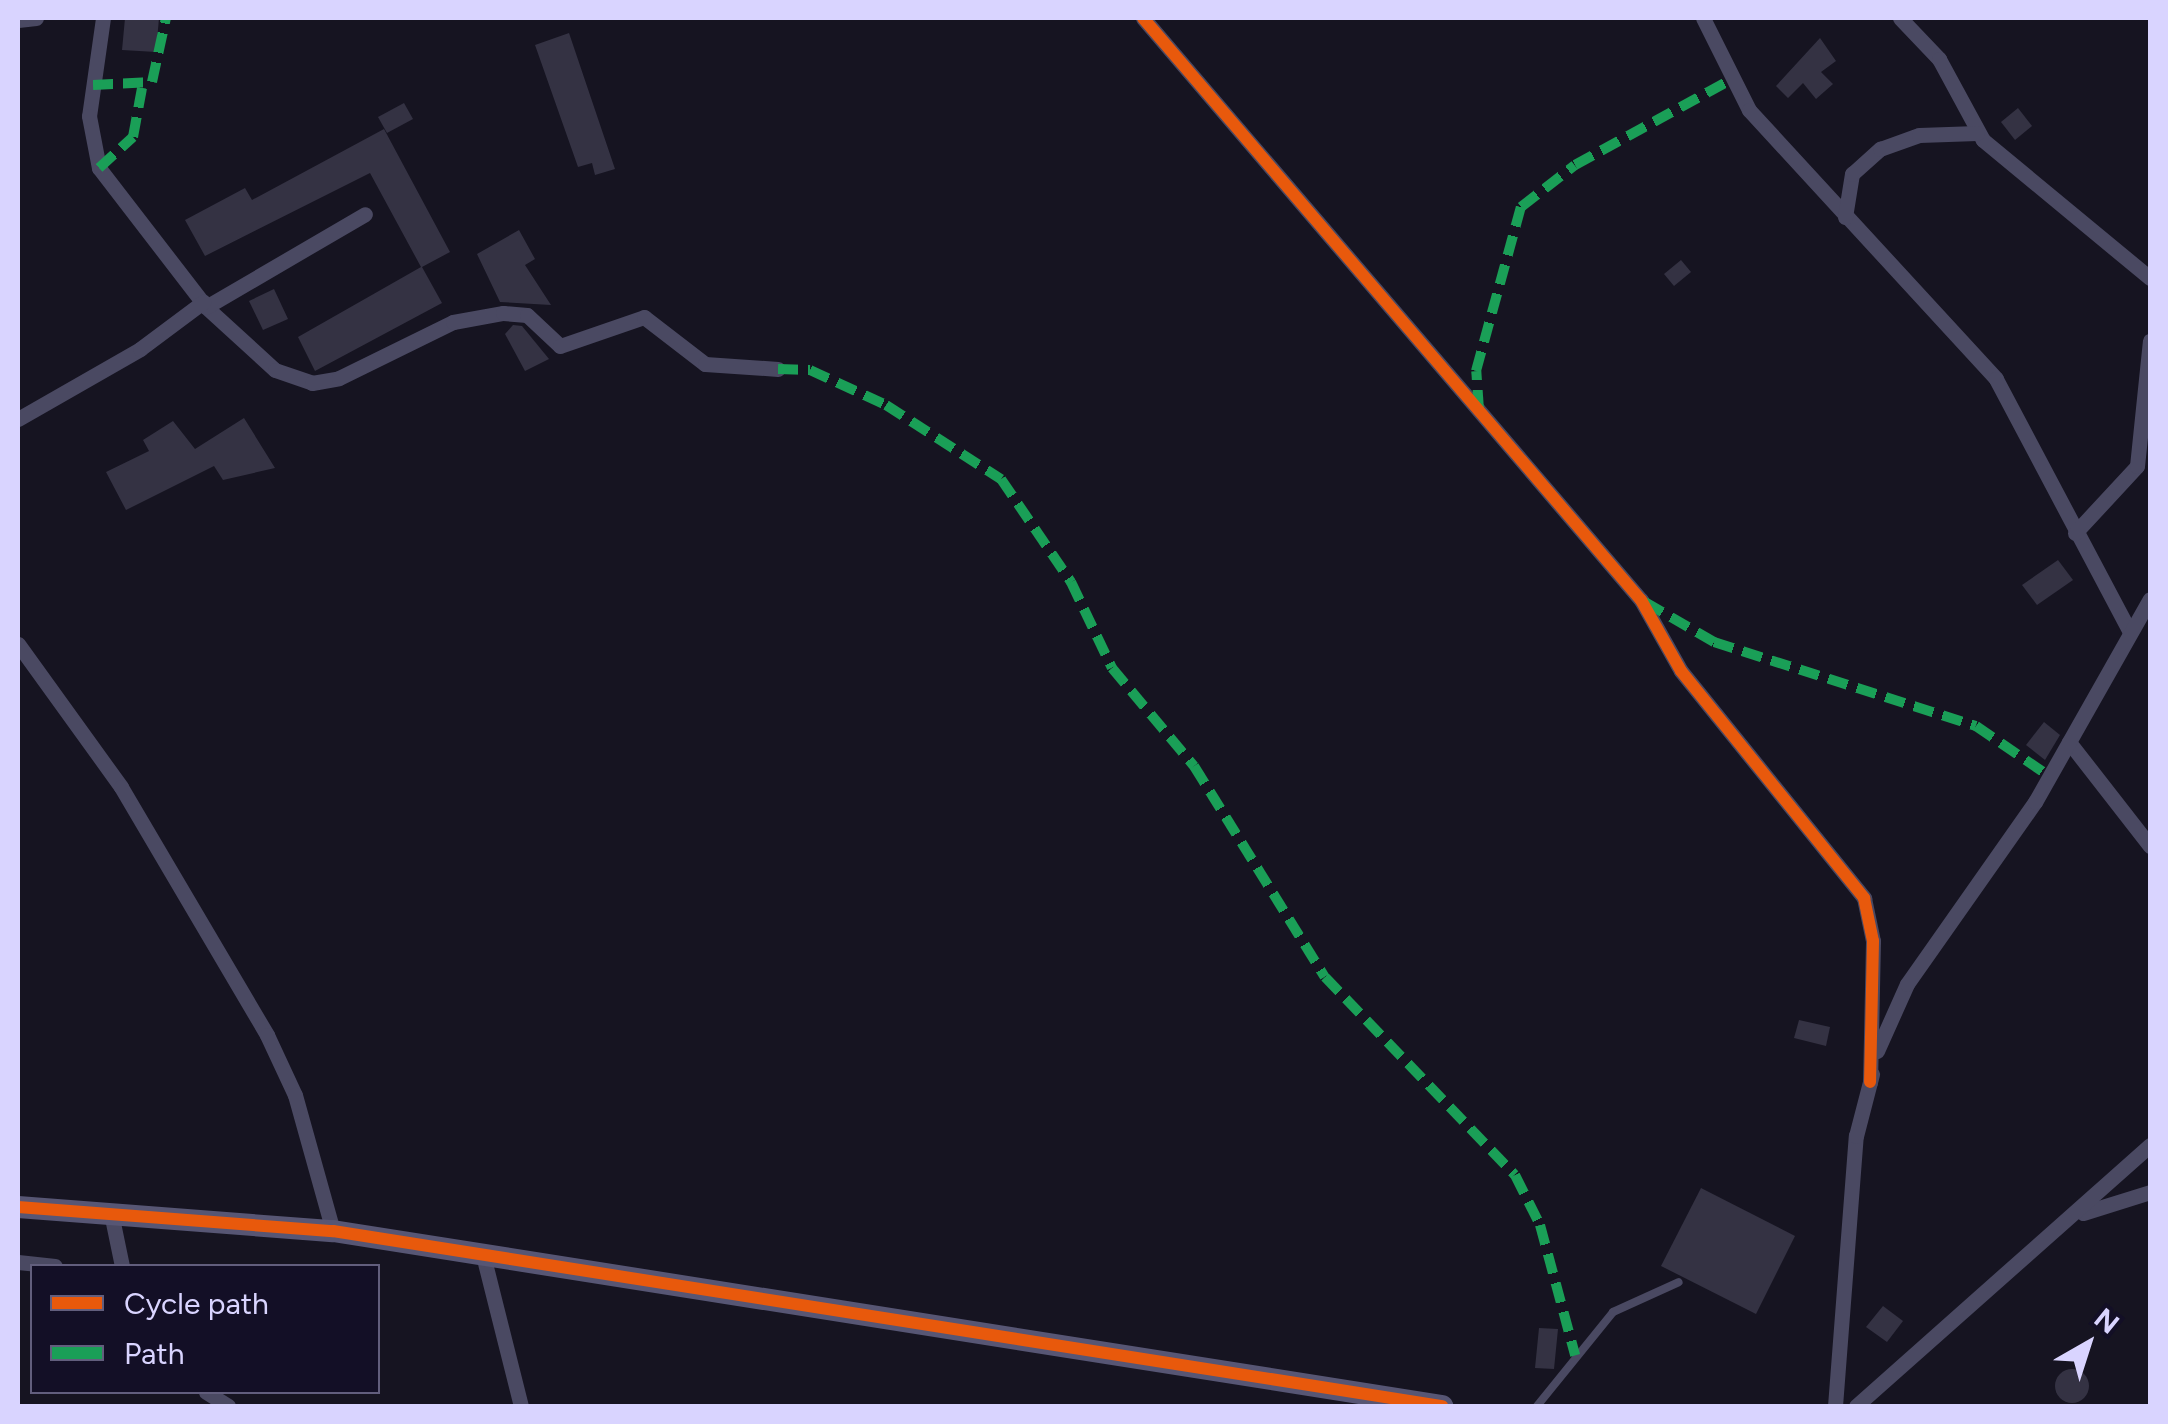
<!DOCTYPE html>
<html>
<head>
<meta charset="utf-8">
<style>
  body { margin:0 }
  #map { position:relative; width:2168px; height:1424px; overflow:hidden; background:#161421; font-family:Figtree,sans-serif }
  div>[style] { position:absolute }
  .building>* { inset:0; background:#343243 }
  .round { border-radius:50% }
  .lane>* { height:8px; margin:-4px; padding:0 4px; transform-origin:4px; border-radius:4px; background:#4a4962 }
  .street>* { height:15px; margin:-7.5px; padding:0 7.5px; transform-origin:7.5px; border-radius:7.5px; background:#4a4962 }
  .secondary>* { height:22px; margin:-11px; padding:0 11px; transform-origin:11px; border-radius:11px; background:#575674 }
  .quiet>* { height:10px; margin-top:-5px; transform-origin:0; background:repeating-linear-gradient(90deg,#1a9f57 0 20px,transparent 0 30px) }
  .cycleway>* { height:12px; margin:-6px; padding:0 6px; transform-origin:6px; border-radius:6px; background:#e8590c }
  span { translate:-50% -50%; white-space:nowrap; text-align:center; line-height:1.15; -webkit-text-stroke:10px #130f26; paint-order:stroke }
  .frame { position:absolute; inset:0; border:20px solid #d9d4ff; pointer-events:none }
  .legend { position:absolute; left:30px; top:1264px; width:350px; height:130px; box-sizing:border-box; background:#130f26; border:2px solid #625e7d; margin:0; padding:12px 18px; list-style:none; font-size:30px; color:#d9d4ff }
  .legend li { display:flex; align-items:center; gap:20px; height:50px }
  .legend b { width:50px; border:2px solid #625e7d }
  .north { position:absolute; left:2038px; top:1294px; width:100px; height:100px; -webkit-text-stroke:8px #130f26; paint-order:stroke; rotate:39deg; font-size:28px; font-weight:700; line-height:40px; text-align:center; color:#d9d4ff }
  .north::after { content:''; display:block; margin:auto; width:35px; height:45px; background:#d9d4ff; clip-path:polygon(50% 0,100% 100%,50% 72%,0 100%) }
</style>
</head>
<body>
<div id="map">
  <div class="building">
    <div style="clip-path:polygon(125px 18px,159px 18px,156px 52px,122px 50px)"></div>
    <div style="clip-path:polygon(569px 33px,615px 169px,595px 175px,592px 163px,578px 167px,535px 45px)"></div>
    <div style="clip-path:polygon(1820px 38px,1836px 61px,1821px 72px,1833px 84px,1816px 99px,1803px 83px,1788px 98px,1776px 86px)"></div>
    <div style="clip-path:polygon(404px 103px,413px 119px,387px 133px,378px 117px)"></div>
    <div style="clip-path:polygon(2018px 108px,2032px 126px,2015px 140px,2001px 122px)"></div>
    <div style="clip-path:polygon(384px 129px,450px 252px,422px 267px,442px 303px,315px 371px,298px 337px,421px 267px,370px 173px,205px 256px,185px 220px,245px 188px,252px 200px)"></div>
    <div style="clip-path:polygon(519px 230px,535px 259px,525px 265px,551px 305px,500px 302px,477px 254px)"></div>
    <div style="clip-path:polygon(1681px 260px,1691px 272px,1674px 286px,1664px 274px)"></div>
    <div style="clip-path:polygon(274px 289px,288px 319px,263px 330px,249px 301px)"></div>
    <div style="clip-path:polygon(513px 325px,522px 326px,549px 359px,525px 371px,505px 334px)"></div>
    <div style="clip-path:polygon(244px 418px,275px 468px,223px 480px,214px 466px,126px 510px,106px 472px,149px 451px,143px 440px,173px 421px,195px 449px)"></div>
    <div style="clip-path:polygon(2058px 560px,2073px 580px,2037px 605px,2022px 585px)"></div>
    <div style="clip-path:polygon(2044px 722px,2060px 735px,2045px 760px,2026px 745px)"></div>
    <div style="clip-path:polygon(1799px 1020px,1830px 1027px,1826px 1046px,1794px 1038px)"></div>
    <div style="clip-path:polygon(1701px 1188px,1795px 1236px,1756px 1314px,1661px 1266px)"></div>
    <div style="clip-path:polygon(1883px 1306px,1903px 1321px,1887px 1342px,1866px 1327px)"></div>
    <div style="clip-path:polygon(1539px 1328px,1558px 1329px,1554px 1369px,1535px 1368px)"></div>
    <div class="round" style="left:2055px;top:1369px;width:34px;height:34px"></div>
  </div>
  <div class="lane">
    <div style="left:1537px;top:1406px;width:121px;rotate:-51deg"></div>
    <div style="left:1613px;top:1312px;width:72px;rotate:-24.4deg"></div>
  </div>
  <div class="street">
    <div style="left:103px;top:18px;width:99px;rotate:98.1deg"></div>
    <div style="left:89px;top:116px;width:53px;rotate:79.1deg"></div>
    <div style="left:99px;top:168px;width:175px;rotate:52.4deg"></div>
    <div style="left:206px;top:307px;width:93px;rotate:42.4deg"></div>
    <div style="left:275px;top:370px;width:39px;rotate:19deg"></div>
    <div style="left:312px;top:383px;width:27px;rotate:-10deg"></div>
    <div style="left:339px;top:378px;width:127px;rotate:-26.2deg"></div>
    <div style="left:453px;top:322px;width:51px;rotate:-10.2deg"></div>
    <div style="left:503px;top:313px;width:24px;rotate:5deg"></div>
    <div style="left:527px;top:315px;width:45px;rotate:43.2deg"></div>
    <div style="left:560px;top:346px;width:89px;rotate:-19deg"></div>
    <div style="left:644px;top:317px;width:77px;rotate:37.6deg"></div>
    <div style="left:705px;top:364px;width:73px;rotate:3.9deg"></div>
    <div style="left:1143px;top:18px;width:766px;rotate:49.45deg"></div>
    <div style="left:1641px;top:600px;width:81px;rotate:60.6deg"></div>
    <div style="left:1681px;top:671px;width:292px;rotate:51.1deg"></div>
    <div style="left:1864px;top:898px;width:44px;rotate:78.2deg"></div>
    <div style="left:1873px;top:941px;width:141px;rotate:91.2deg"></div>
    <div style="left:1703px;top:18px;width:103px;rotate:63.4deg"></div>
    <div style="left:1749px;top:110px;width:365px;rotate:47.4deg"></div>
    <div style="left:1996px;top:379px;width:286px;rotate:62.1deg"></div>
    <div style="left:1900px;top:18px;width:57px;rotate:46.4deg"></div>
    <div style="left:1939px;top:59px;width:92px;rotate:61.5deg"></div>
    <div style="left:1983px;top:140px;width:217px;rotate:39.6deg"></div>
    <div style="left:18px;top:20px;width:18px;rotate:-6deg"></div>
    <div style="left:1845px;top:217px;width:44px;rotate:-80.8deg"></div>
    <div style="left:1852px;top:174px;width:38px;rotate:-42deg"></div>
    <div style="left:1880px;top:149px;width:41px;rotate:-19.7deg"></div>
    <div style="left:1919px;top:135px;width:58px;rotate:-2deg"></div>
    <div style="left:206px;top:307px;width:184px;rotate:-30.3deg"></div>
    <div style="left:18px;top:419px;width:141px;rotate:-29.8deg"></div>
    <div style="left:140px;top:349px;width:79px;rotate:-36.7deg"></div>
    <div style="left:2075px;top:533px;width:91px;rotate:-47.2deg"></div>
    <div style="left:2137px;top:466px;width:126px;rotate:-84.1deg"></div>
    <div style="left:18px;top:644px;width:176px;rotate:54.2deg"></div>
    <div style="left:121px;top:787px;width:288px;rotate:59.5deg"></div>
    <div style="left:267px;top:1035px;width:66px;rotate:65deg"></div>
    <div style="left:295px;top:1095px;width:141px;rotate:74.4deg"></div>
    <div style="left:2069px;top:742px;width:132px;rotate:52.1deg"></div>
    <div style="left:1877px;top:1051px;width:73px;rotate:-65.9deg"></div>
    <div style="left:1907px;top:984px;width:223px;rotate:-54.9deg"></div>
    <div style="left:2035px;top:802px;width:233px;rotate:-60.5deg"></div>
    <div style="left:111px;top:1213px;width:54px;rotate:78.3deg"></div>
    <div style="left:2083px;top:1213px;width:70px;rotate:-17.4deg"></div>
    <div style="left:484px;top:1259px;width:152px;rotate:75.9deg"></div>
    <div style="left:18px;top:1262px;width:37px;rotate:6deg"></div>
    <div style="left:206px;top:1392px;width:26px;rotate:32deg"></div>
    <div style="left:1835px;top:1406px;width:271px;rotate:-85.6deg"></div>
    <div style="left:1856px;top:1136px;width:64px;rotate:-75.5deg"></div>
    <div style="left:1856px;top:1406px;width:393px;rotate:-41.6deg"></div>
  </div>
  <div class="secondary">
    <div style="left:18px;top:1207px;width:316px;rotate:4.4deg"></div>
    <div style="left:333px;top:1231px;width:1123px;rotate:8.97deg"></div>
  </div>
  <div class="quiet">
    <div style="left:93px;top:85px;width:59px;rotate:-2.9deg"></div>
    <div style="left:152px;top:82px;width:66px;rotate:-77.7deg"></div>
    <div style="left:99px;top:168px;width:46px;rotate:-42.4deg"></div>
    <div style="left:133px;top:137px;width:50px;rotate:-79.6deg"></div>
    <div style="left:778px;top:369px;width:32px;rotate:2deg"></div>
    <div style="left:810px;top:370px;width:84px;rotate:24.7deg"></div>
    <div style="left:886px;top:405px;width:137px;rotate:32.8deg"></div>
    <div style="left:1001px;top:479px;width:125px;rotate:55.8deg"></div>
    <div style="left:1071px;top:582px;width:95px;rotate:64.5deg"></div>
    <div style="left:1112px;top:668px;width:128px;rotate:50.1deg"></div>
    <div style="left:1194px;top:766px;width:248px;rotate:58.2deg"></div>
    <div style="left:1325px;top:977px;width:274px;rotate:46.2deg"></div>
    <div style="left:1515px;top:1175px;width:56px;rotate:63.4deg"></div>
    <div style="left:1540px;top:1225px;width:135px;rotate:74.9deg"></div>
    <div style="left:1479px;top:410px;width:39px;rotate:-94deg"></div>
    <div style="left:1476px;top:371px;width:170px;rotate:-74.7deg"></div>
    <div style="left:1521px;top:207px;width:68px;rotate:-37.9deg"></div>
    <div style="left:1575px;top:165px;width:177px;rotate:-28.7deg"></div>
    <div style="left:1645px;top:602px;width:80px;rotate:30.1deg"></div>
    <div style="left:1714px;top:642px;width:275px;rotate:17.8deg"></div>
    <div style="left:1976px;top:726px;width:88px;rotate:34.4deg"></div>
  </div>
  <div class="cycleway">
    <div style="left:1143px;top:18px;width:766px;rotate:49.45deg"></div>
    <div style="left:1641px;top:600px;width:81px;rotate:60.6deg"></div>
    <div style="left:1681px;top:671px;width:292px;rotate:51.1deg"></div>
    <div style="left:1864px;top:898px;width:44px;rotate:78.2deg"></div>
    <div style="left:1873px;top:941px;width:141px;rotate:91.2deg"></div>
    <div style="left:18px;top:1207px;width:316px;rotate:4.4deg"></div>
    <div style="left:333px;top:1231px;width:1123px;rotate:8.97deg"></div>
  </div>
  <div class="frame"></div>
  <ul class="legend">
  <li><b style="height:12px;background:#e8590c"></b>Cycle path</li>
  <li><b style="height:12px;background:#1a9f57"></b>Path</li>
  </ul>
  <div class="north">N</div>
</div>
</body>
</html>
